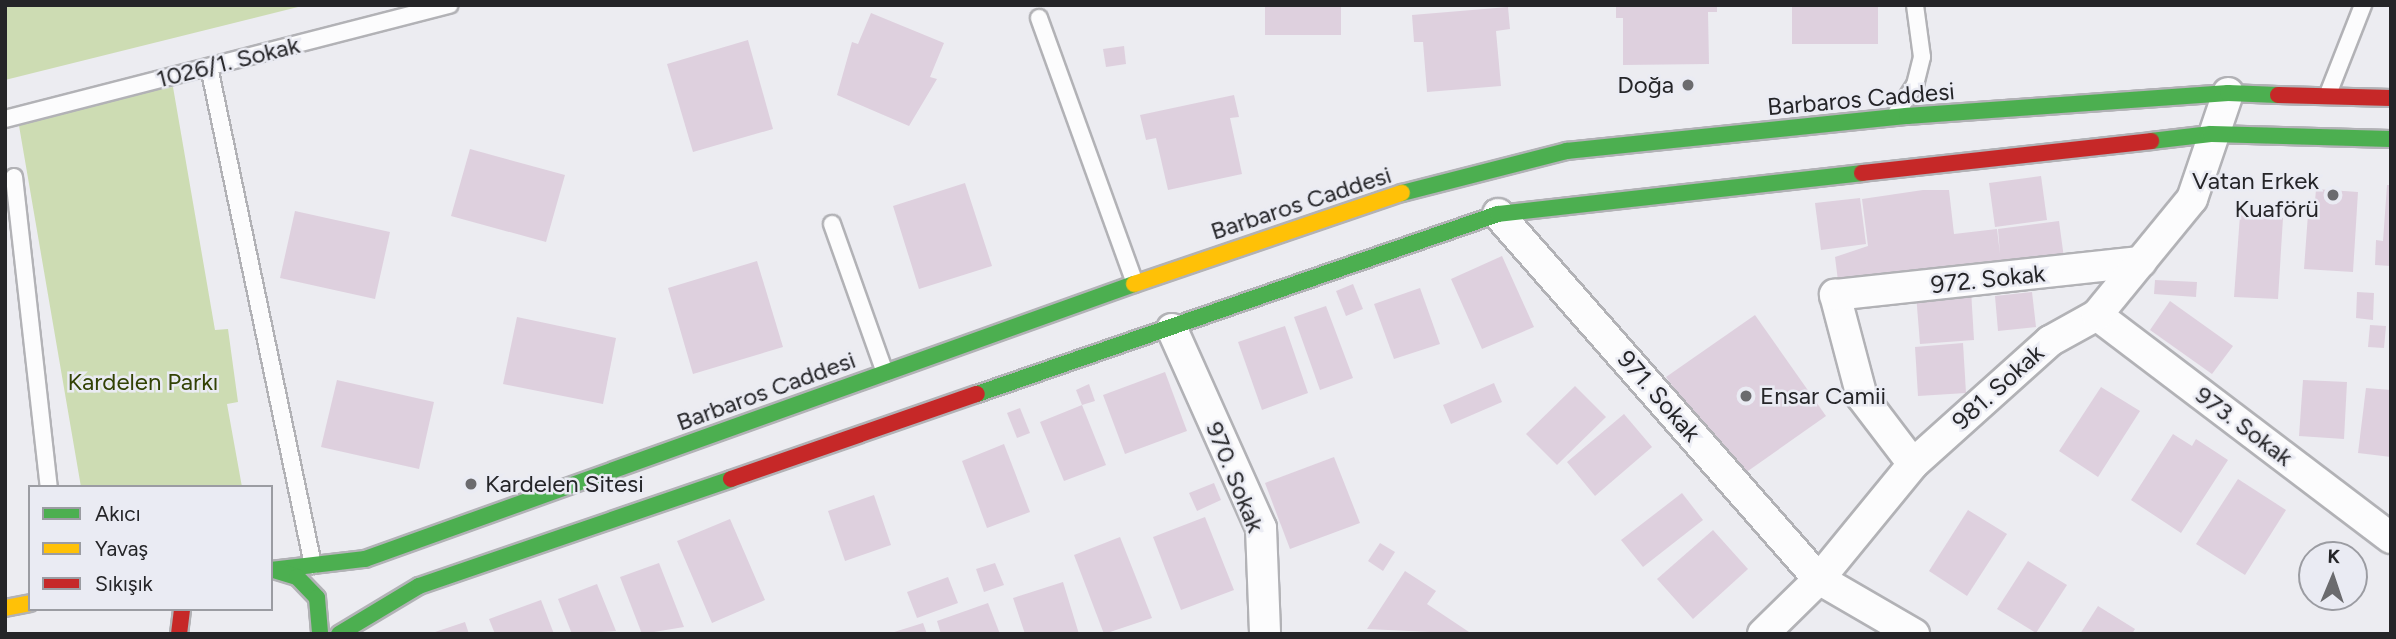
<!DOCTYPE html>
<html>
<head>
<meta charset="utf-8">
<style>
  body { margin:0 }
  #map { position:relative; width:2396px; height:639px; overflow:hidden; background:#ececf1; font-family:Figtree,sans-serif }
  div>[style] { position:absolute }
  .green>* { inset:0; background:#cddcb3 }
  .building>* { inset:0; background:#ded0de }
  .roads { filter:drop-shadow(2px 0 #b2b2b6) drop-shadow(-2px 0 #b2b2b6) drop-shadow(0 2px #b2b2b6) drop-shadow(0 -2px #b2b2b6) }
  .lane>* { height:16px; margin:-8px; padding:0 8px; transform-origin:8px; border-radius:8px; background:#fcfcfd }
  .street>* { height:30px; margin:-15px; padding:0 15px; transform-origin:15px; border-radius:15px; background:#fcfcfd }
  .fast>* { height:16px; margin:-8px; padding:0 8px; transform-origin:8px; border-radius:8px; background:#4caf50 }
  .slow>* { height:16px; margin:-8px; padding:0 8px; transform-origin:8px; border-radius:8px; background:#ffc107 }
  .jam>* { height:16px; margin:-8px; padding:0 8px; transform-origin:8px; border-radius:8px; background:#c62828 }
  .dots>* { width:19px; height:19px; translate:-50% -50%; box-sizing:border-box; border:4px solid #eaebf3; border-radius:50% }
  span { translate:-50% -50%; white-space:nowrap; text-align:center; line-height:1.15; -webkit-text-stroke:5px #eaebf3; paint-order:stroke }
  .street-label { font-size:24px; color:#252528 }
  .poi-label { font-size:24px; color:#252528 }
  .right { translate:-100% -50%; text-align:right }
  .left { translate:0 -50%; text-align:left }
  .park-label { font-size:24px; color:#324204 }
  .frame { position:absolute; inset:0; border:7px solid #252528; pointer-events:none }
  .legend { position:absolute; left:28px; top:485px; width:245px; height:126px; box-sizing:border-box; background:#eaebf3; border:2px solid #9b9ca2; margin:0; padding:9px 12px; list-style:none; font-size:21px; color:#252528 }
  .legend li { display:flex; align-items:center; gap:14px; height:35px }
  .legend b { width:35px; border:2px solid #9b9ca2 }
  .north { position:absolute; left:2298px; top:541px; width:70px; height:70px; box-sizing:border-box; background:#eaebf3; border:2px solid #9b9ca2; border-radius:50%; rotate:2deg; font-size:19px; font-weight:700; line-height:28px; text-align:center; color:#252528 }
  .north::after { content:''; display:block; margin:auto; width:24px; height:32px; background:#6b6b6e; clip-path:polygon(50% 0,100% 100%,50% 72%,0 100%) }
</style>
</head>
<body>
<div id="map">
  <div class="green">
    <div style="clip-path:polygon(5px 5px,306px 5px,5px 80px)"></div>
    <div style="clip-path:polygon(173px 87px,215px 330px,228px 329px,238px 402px,227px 404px,242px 487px,81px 487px,17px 114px)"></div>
  </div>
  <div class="building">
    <div style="clip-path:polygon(1265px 5px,1341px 5px,1341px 35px,1265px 35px)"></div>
    <div style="clip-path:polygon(1616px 5px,1717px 5px,1717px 12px,1708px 12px,1709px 64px,1623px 65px,1623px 18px,1616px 18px)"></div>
    <div style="clip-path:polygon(1792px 5px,1878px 5px,1878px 44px,1792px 44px)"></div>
    <div style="clip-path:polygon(1508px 7px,1510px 29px,1496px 31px,1501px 86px,1427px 92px,1423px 42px,1414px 42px,1412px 15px)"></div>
    <div style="clip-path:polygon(871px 13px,944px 43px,930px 77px,937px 79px,909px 126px,837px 95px,852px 42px,858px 44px)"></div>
    <div style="clip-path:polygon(748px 40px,773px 129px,693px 152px,667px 64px)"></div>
    <div style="clip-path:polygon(1124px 46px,1126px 64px,1106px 67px,1103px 49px)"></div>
    <div style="clip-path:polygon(1234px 95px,1239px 117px,1230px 118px,1242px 174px,1168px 190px,1156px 138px,1146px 140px,1140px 115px)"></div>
    <div style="clip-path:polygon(470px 149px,565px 175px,546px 242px,451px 216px)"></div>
    <div style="clip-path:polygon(2041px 176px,2047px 220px,1995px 227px,1989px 183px)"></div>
    <div style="clip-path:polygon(965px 183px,992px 266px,919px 289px,893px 206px)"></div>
    <div style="clip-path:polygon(2387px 185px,2391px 185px,2391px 266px,2375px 265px,2376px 240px,2383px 241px)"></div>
    <div style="clip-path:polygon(2316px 189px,2358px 192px,2353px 272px,2304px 269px,2308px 214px,2314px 214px)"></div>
    <div style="clip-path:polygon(1923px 190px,1949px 190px,1954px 234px,1997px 229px,2000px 254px,1998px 229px,2059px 221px,2064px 258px,1838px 281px,1835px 257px,1868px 246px,1862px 199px)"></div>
    <div style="clip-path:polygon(1860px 198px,1866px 244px,1821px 250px,1815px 203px)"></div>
    <div style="clip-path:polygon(295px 211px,390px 232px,375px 299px,280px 278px)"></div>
    <div style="clip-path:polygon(2240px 215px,2283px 218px,2278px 299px,2234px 297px)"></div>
    <div style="clip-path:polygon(1502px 256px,1534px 327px,1482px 349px,1451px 279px)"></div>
    <div style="clip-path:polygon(757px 261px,783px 347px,693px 374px,668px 288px)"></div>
    <div style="clip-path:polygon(2155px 280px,2197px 282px,2196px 297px,2154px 294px)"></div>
    <div style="clip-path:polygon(1353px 284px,1363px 309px,1346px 316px,1336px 291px)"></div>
    <div style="clip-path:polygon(1420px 288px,1440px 344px,1394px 359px,1374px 304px)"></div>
    <div style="clip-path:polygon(1971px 290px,1974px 340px,1920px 344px,1916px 294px)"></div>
    <div style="clip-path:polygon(2032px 292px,2036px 327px,1998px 331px,1995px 296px)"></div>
    <div style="clip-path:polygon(2357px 292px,2374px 293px,2373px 320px,2356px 318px)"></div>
    <div style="clip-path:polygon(2170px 301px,2233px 346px,2212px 374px,2150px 330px)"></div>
    <div style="clip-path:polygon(1326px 306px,1353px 378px,1320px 390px,1294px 317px)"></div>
    <div style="clip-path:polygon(1755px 315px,1826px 416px,1738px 478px,1666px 377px)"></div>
    <div style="clip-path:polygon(517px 317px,616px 338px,603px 404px,503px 384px)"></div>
    <div style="clip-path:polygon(2370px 325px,2386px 326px,2384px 348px,2368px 347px)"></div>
    <div style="clip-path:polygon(1285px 326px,1308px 393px,1262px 410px,1238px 342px)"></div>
    <div style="clip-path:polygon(1963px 343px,1966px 393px,1918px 396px,1915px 347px)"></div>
    <div style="clip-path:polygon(1165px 372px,1187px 431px,1125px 454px,1103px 395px)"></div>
    <div style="clip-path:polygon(337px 380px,434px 402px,419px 469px,321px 447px)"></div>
    <div style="clip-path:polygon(2303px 380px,2347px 382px,2344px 439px,2299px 436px)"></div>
    <div style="clip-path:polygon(1494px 383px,1502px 402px,1451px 424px,1443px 405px)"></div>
    <div style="clip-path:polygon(1089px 384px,1095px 401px,1082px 405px,1076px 390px)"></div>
    <div style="clip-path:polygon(1575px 386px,1606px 417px,1557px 465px,1526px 434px)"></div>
    <div style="clip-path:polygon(2101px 387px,2140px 411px,2098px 477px,2059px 451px)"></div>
    <div style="clip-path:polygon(2366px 388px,2391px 390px,2391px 457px,2358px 453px)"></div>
    <div style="clip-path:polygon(1082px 405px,1106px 465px,1064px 481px,1040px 422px)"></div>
    <div style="clip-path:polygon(1020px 408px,1030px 433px,1017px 438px,1007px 413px)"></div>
    <div style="clip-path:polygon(1624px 414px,1652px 447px,1595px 496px,1567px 462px)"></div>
    <div style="clip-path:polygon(2173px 434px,2192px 446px,2196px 439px,2228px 460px,2181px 533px,2131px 500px)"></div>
    <div style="clip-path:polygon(1004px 444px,1030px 512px,987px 528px,962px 461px)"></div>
    <div style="clip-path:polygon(1334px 457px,1360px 523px,1290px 549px,1265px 483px)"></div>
    <div style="clip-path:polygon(2238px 479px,2286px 510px,2245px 575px,2196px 544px)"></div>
    <div style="clip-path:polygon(1214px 483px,1221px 500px,1197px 511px,1189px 493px)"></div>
    <div style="clip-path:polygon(1682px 493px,1703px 520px,1643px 567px,1621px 540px)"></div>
    <div style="clip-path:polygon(874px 495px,891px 545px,845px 561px,828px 511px)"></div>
    <div style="clip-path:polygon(1968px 510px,2007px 534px,1967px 596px,1929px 571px)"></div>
    <div style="clip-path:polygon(1205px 517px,1234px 590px,1181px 610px,1153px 537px)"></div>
    <div style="clip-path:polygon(730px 519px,765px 600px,712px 623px,677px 541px)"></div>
    <div style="clip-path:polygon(1713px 530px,1748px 569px,1693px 619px,1657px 579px)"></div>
    <div style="clip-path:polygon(1120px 537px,1152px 618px,1104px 634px,1074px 555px)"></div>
    <div style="clip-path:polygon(1380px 543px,1395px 552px,1383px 571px,1368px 561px)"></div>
    <div style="clip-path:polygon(2028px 561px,2067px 585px,2036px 633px,1997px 609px)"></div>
    <div style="clip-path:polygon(659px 563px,684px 627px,642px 634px,620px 577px)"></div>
    <div style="clip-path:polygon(995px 563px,1004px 585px,984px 592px,976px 569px)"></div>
    <div style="clip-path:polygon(1405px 571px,1436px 591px,1427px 604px,1472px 634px,1367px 629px)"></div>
    <div style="clip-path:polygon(948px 577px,958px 603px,917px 618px,907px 592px)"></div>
    <div style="clip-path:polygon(1063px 582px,1079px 634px,1025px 634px,1013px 598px)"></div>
    <div style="clip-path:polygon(597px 584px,616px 631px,572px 634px,558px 599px)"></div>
    <div style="clip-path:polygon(541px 600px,554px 634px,495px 634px,489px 619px)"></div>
    <div style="clip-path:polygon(988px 603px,1000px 634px,941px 634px,937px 621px)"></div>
    <div style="clip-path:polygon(2098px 606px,2135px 629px,2132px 634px,2080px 634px)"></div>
    <div style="clip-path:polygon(465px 622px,469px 634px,432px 634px,432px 633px)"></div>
    <div style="clip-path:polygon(923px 623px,927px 634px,891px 634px,891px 633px)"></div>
  </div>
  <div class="roads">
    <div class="lane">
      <div style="left:1039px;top:18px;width:282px;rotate:70.1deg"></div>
      <div style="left:209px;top:67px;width:509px;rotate:78.2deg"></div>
      <div style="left:2328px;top:94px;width:96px;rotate:-68.5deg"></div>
      <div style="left:1896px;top:114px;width:35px;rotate:-57deg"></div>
      <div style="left:1915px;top:85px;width:29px;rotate:-76deg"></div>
      <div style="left:1922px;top:57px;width:52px;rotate:-97.7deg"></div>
      <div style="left:5px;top:119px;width:459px;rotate:-14.4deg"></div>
      <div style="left:14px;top:177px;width:312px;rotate:83.6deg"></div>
      <div style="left:832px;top:224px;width:158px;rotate:70.4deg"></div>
    </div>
    <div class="street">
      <div style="left:1498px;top:214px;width:486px;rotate:48.7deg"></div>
      <div style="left:1819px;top:579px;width:110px;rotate:30.1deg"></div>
      <div style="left:2097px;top:315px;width:369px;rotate:37.2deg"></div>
      <div style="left:1172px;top:329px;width:218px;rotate:65.9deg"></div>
      <div style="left:1261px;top:528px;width:106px;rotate:87.8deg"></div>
      <div style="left:1913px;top:464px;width:84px;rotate:-127.3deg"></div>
      <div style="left:1862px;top:397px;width:106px;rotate:-104.8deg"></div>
      <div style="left:1835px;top:295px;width:308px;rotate:-6.2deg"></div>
      <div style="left:1763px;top:634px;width:78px;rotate:-44.5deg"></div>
      <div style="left:1819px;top:579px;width:149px;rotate:-50.7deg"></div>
      <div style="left:1913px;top:464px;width:184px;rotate:-41.9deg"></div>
      <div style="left:2050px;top:341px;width:54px;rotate:-29deg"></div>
      <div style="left:2097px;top:315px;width:150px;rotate:-50.7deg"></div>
      <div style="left:2192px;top:199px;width:112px;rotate:-71.2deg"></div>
    </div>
    <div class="fast">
      <div style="left:2151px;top:141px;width:60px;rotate:-6.7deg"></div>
      <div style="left:2211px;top:134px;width:180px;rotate:1.6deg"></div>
      <div style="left:1402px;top:193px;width:170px;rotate:-14.3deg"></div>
      <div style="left:1567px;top:151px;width:342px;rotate:-5.9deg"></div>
      <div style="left:1907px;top:116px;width:322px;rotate:-4.1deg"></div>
      <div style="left:2228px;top:93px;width:50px;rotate:2.3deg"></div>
      <div style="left:977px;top:394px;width:551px;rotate:-19.06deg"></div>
      <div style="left:1498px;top:214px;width:366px;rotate:-6.4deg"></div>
      <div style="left:271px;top:570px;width:95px;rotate:-6.7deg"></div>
      <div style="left:365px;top:559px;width:817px;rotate:-19.68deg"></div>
      <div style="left:274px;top:570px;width:24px;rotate:17deg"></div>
      <div style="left:297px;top:577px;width:29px;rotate:46deg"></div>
      <div style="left:317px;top:598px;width:36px;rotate:85deg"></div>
      <div style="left:339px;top:634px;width:93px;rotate:-31deg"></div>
      <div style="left:419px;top:586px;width:330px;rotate:-18.9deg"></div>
    </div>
    <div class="slow">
      <div style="left:1134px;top:284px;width:283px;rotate:-18.8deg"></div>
      <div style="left:5px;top:608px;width:25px;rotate:-11deg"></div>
    </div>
    <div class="jam">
      <div style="left:2278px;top:95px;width:113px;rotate:1.5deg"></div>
      <div style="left:1862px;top:173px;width:291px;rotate:-6.3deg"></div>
      <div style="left:731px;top:479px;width:260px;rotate:-19.1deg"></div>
      <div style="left:179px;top:634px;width:25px;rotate:-83deg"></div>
    </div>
  </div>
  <div class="dots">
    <div style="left:1688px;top:85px;background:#6b6b6e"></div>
    <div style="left:2333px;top:195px;background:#6b6b6e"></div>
    <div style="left:1746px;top:396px;background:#6b6b6e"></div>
    <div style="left:471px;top:484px;background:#6b6b6e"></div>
  </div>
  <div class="street-label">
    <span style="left:228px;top:62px;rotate:-14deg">1026/1. Sokak</span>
    <span style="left:1861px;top:99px;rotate:-5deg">Barbaros Caddesi</span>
    <span style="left:1301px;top:203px;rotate:-18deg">Barbaros Caddesi</span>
    <span style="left:1988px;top:279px;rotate:-6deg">972. Sokak</span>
    <span style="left:1998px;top:387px;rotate:-42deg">981. Sokak</span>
    <span style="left:766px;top:391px;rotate:-20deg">Barbaros Caddesi</span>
    <span style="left:1659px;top:396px;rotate:49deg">971. Sokak</span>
    <span style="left:2244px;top:426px;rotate:37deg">973. Sokak</span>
    <span style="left:1235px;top:477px;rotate:68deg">970. Sokak</span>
  </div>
  <div class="poi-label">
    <span class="right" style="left:1674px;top:85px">Doğa</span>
    <span class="right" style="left:2319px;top:195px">Vatan Erkek<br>Kuaförü</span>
    <span class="left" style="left:1760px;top:396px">Ensar Camii</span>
    <span class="left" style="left:485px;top:484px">Kardelen Sitesi</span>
  </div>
  <div class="park-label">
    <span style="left:143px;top:382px">Kardelen Parkı</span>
  </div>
  <div class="frame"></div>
  <ul class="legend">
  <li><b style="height:9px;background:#4caf50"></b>Akıcı</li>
  <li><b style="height:9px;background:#ffc107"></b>Yavaş</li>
  <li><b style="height:9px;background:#c62828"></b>Sıkışık</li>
  </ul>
  <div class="north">K</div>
</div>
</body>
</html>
